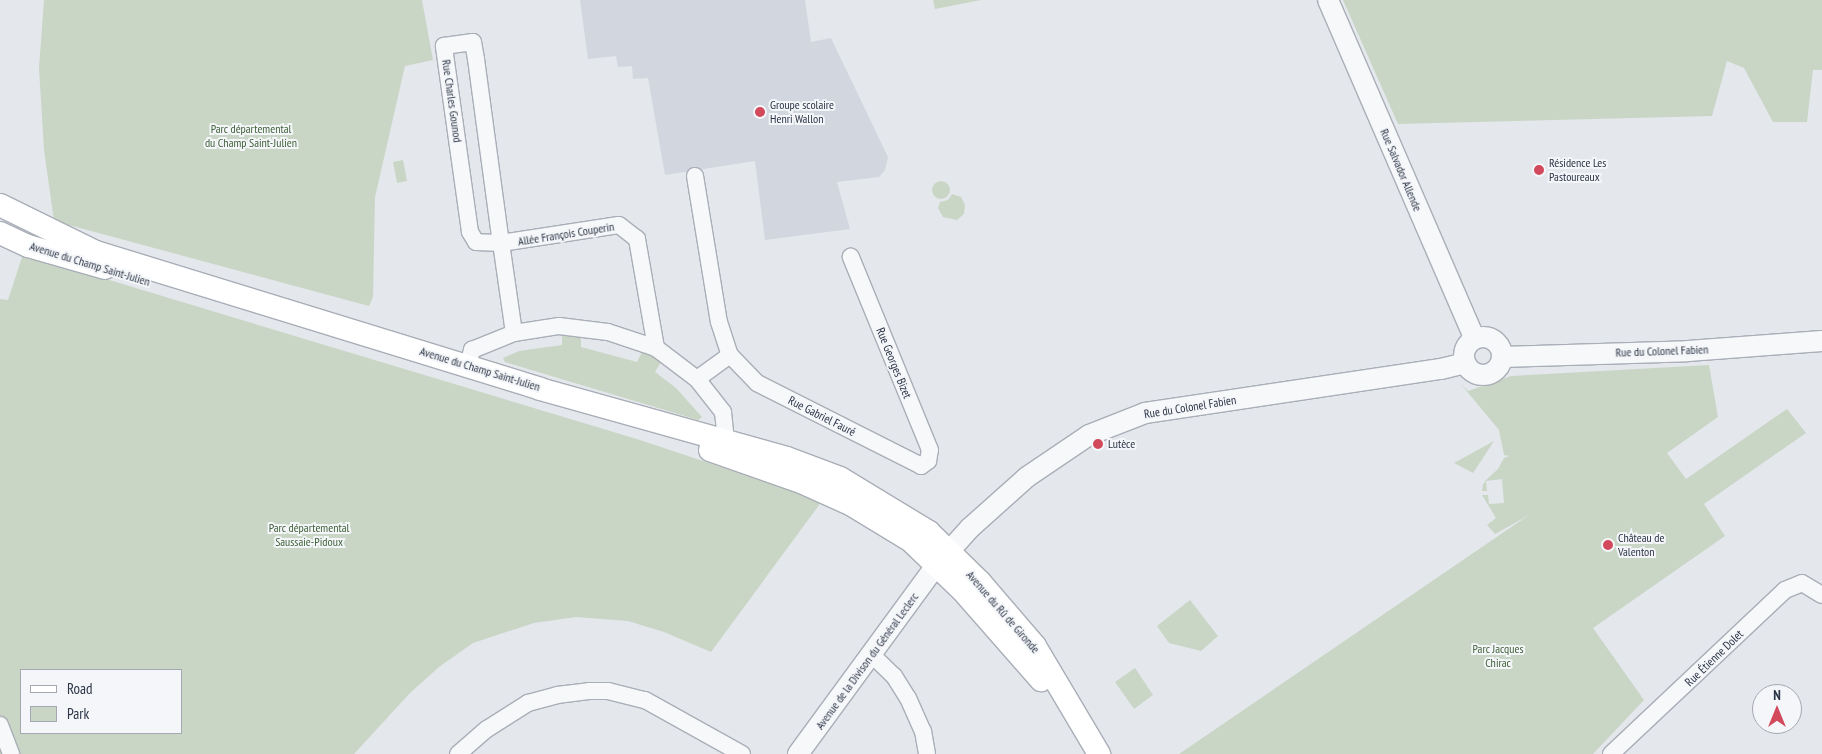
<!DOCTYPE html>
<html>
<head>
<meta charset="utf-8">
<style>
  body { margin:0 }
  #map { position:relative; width:1822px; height:754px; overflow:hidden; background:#e4e7ec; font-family:"PT Sans Narrow",sans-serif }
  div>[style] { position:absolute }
  .built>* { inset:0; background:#d2d6de }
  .green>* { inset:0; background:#c9d6c5 }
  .round { border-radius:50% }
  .roads { filter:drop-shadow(1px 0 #a9aeb7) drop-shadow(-1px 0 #a9aeb7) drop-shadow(0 1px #a9aeb7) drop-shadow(0 -1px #a9aeb7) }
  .minor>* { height:16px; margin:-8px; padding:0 8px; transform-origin:8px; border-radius:8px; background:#f7f8fa }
  .tertiary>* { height:20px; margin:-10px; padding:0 10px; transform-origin:10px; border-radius:10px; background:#f7f8fa }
  .tertiary>.ring { margin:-10px; padding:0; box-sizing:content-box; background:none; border:20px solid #f7f8fa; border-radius:50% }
  .secondary>* { height:22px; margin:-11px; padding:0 11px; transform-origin:11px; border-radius:11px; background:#fff }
  .dots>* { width:14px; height:14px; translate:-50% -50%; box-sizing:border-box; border:2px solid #f4f6f9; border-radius:50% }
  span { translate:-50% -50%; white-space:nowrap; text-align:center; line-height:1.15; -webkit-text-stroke:4px #f4f6f9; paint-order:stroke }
  .street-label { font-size:12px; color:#2b3445 }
  .poi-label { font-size:12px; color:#2b3445 }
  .left { translate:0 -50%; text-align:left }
  .park-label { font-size:12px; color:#3f6138 }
  .legend { position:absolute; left:20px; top:669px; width:162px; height:65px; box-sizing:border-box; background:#f4f6f9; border:1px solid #a4a8b1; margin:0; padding:6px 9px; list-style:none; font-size:15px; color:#2b3445 }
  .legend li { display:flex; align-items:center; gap:10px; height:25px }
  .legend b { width:25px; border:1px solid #a4a8b1 }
  .north { position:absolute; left:1752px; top:684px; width:50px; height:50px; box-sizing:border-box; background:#f4f6f9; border:1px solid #a4a8b1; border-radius:50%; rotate:0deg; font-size:14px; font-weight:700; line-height:20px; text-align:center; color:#2b3445 }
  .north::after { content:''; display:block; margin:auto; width:18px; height:22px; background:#d1495b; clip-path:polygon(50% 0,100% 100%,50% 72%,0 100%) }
</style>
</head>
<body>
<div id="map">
  <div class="built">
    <div style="clip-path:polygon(580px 0,805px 0,811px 42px,831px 38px,888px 157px,885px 170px,879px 177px,837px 182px,850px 229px,765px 240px,755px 161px,665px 175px,648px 78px,633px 79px,632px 66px,618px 67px,616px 56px,588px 59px)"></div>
  </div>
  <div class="green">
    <div style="clip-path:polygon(44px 0,422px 0,433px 60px,405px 66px,375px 197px,373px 297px,369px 306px,54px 221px,44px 150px,39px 68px)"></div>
    <div style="clip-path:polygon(933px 0,981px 0,935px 9px)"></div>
    <div style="clip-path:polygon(1343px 0,1822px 0,1822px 70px,1813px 70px,1807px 122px,1773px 122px,1744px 68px,1727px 61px,1712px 116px,1398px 124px)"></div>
    <div style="clip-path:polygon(403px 160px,407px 181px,397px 183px,393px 162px)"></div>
    <div class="round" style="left:932px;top:181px;width:18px;height:18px"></div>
    <div style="clip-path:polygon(952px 194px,961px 197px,965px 205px,964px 214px,957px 220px,943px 217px,938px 208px,940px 202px,948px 200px)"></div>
    <div style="clip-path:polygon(evenodd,23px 254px,640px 440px,822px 501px,711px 652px,664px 632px,628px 621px,576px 617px,534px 623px,473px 643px,439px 667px,410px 693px,354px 754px,0 754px,0 299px,8px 300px,23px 254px,21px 670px,181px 670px,181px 733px,21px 733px,21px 670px)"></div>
    <div style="clip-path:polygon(562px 333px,581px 334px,581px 347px,637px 362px,642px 352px,653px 357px,661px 362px,655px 372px,676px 388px,702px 417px,698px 420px,505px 362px,503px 358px,519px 351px,562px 345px)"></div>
    <div style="clip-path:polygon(1709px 365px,1718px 417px,1667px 453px,1686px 479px,1787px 409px,1806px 433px,1704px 504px,1725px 536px,1593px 628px,1644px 700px,1593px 754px,1179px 754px,1529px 515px,1495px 534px,1487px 525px,1496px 518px,1482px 495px,1488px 495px,1489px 504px,1504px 503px,1502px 479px,1486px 481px,1487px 491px,1482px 491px,1483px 485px,1486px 480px,1498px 469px,1504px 458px,1509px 456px,1504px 455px,1499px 430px,1460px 383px,1468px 391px,1511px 376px)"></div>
    <div style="clip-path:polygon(1494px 441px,1473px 473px,1454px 463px)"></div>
    <div style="clip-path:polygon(1190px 600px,1218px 636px,1201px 651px,1169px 643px,1157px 626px)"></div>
    <div style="clip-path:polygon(1135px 668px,1153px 695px,1134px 709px,1115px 682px)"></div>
  </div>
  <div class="roads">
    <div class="minor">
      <div style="left:473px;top:42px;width:17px;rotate:80deg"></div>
      <div style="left:476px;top:59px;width:186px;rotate:82.3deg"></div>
      <div style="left:501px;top:243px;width:25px;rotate:-178deg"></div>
      <div style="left:476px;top:242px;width:12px;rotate:-121deg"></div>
      <div style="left:470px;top:232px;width:188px;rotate:-98deg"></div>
      <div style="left:444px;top:46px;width:29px;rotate:-8deg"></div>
      <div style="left:695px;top:176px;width:148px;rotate:80.7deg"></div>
      <div style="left:719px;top:322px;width:35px;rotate:72deg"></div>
      <div style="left:730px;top:355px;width:39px;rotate:46deg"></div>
      <div style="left:757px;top:383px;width:184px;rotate:26.8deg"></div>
      <div style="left:921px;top:466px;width:9px;rotate:-36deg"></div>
      <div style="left:928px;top:461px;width:11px;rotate:-80deg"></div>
      <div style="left:930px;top:450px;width:209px;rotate:-112.3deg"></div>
      <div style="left:514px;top:333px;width:91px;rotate:-98.2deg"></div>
      <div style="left:501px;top:243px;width:119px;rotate:-8.7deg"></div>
      <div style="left:619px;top:225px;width:23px;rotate:38deg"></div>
      <div style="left:637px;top:239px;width:111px;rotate:80.1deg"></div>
      <div style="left:468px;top:365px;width:16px;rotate:-75deg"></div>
      <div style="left:472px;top:350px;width:45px;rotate:-22deg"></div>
      <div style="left:514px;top:333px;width:46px;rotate:-8.8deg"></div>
      <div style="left:559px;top:326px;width:49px;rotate:7deg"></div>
      <div style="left:608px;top:332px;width:51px;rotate:18.4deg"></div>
      <div style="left:656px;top:348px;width:51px;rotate:37.1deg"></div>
      <div style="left:697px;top:379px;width:42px;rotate:51.8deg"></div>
      <div style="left:723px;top:412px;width:28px;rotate:84deg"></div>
      <div style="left:697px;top:379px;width:41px;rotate:-36deg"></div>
      <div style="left:871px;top:654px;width:32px;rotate:44deg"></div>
      <div style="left:894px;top:676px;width:26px;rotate:58deg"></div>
      <div style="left:908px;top:698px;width:36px;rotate:66deg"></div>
      <div style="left:923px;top:731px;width:23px;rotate:80deg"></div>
      <div style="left:0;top:725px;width:31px;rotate:69deg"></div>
      <div style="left:458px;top:754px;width:38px;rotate:-41deg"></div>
      <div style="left:487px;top:729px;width:49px;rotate:-32.4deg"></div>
      <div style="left:528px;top:703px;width:30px;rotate:-15deg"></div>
      <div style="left:557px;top:695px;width:32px;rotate:-7deg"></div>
      <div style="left:589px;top:691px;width:19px"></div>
      <div style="left:608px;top:691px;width:38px;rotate:14deg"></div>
      <div style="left:645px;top:700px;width:111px;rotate:29.1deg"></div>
      <div style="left:1611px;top:754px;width:239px;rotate:-43.3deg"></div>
      <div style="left:1785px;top:590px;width:18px;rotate:-22deg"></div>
      <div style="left:1802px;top:583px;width:23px;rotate:31deg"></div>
    </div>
    <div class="tertiary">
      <div style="left:1328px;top:0;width:369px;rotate:66.6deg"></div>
      <div class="ring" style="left:1464px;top:337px;width:18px;height:18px"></div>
      <div style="left:1502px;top:357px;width:186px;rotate:-1.8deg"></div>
      <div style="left:1688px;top:351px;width:134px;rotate:-4.3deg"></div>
      <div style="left:798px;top:754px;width:232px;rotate:-53.8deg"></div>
      <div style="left:935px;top:567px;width:52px;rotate:-48.1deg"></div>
      <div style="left:970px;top:528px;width:76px;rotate:-41.8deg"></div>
      <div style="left:1027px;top:477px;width:75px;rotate:-34.1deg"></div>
      <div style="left:1089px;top:435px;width:60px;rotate:-21.4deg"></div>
      <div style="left:1145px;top:413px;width:299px;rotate:-8.5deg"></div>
      <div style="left:1441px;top:369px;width:25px;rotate:-14deg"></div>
    </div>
    <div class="secondary">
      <div style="left:0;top:205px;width:107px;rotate:26.1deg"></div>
      <div style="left:96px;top:252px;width:465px;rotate:17.1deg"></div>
      <div style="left:540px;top:389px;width:256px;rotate:15.6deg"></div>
      <div style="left:787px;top:458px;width:57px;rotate:20.7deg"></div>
      <div style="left:840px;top:478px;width:104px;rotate:31.2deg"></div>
      <div style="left:929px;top:532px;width:71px;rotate:44.4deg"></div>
      <div style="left:980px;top:582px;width:84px;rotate:49.3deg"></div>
      <div style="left:1035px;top:646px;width:126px;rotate:59.3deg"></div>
      <div style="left:0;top:233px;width:31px;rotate:25deg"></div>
      <div style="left:28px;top:246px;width:80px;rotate:15.9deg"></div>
      <div style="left:710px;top:450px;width:96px;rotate:19.4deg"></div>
      <div style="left:801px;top:482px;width:56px;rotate:24.3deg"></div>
      <div style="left:852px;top:505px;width:69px;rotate:31.4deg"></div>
      <div style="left:911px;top:541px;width:71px;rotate:43.9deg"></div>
      <div style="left:962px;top:590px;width:120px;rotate:48.7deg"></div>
    </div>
  </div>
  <div class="dots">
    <div style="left:760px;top:112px;background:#d1495b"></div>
    <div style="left:1539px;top:170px;background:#d1495b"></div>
    <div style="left:1098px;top:444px;background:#d1495b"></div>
    <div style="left:1608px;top:545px;background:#d1495b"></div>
  </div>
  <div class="street-label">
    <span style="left:452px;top:101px;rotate:82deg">Rue Charles Gounod</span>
    <span style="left:1401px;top:170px;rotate:67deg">Rue Salvador Allende</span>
    <span style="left:566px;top:234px;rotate:-9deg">Allée François Couperin</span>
    <span style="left:90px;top:264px;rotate:17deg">Avenue du Champ Saint-Julien</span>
    <span style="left:1662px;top:351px;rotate:-2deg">Rue du Colonel Fabien</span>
    <span style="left:894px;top:363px;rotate:68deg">Rue Georges Bizet</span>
    <span style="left:480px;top:369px;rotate:17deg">Avenue du Champ Saint-Julien</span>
    <span style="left:1190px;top:407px;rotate:-9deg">Rue du Colonel Fabien</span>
    <span style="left:822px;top:416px;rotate:27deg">Rue Gabriel Fauré</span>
    <span style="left:1003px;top:612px;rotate:49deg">Avenue du Rû de Gironde</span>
    <span style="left:1714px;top:658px;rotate:-44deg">Rue Étienne Dolet</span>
    <span style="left:867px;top:661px;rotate:-54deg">Avenue de la Divison du Général Leclerc</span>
  </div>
  <div class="poi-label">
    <span class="left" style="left:770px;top:112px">Groupe scolaire<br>Henri Wallon</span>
    <span class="left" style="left:1549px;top:170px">Résidence Les<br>Pastoureaux</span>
    <span class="left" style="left:1108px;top:444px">Lutèce</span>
    <span class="left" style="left:1618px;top:545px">Château de<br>Valenton</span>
  </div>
  <div class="park-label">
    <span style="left:251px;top:136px">Parc départemental<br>du Champ Saint-Julien</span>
    <span style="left:309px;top:535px">Parc départemental<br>Saussaie-Pidoux</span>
    <span style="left:1498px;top:656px">Parc Jacques<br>Chirac</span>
  </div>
  <ul class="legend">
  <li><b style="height:6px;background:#fff"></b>Road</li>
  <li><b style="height:14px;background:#c9d6c5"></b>Park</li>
  </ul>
  <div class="north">N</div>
</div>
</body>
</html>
